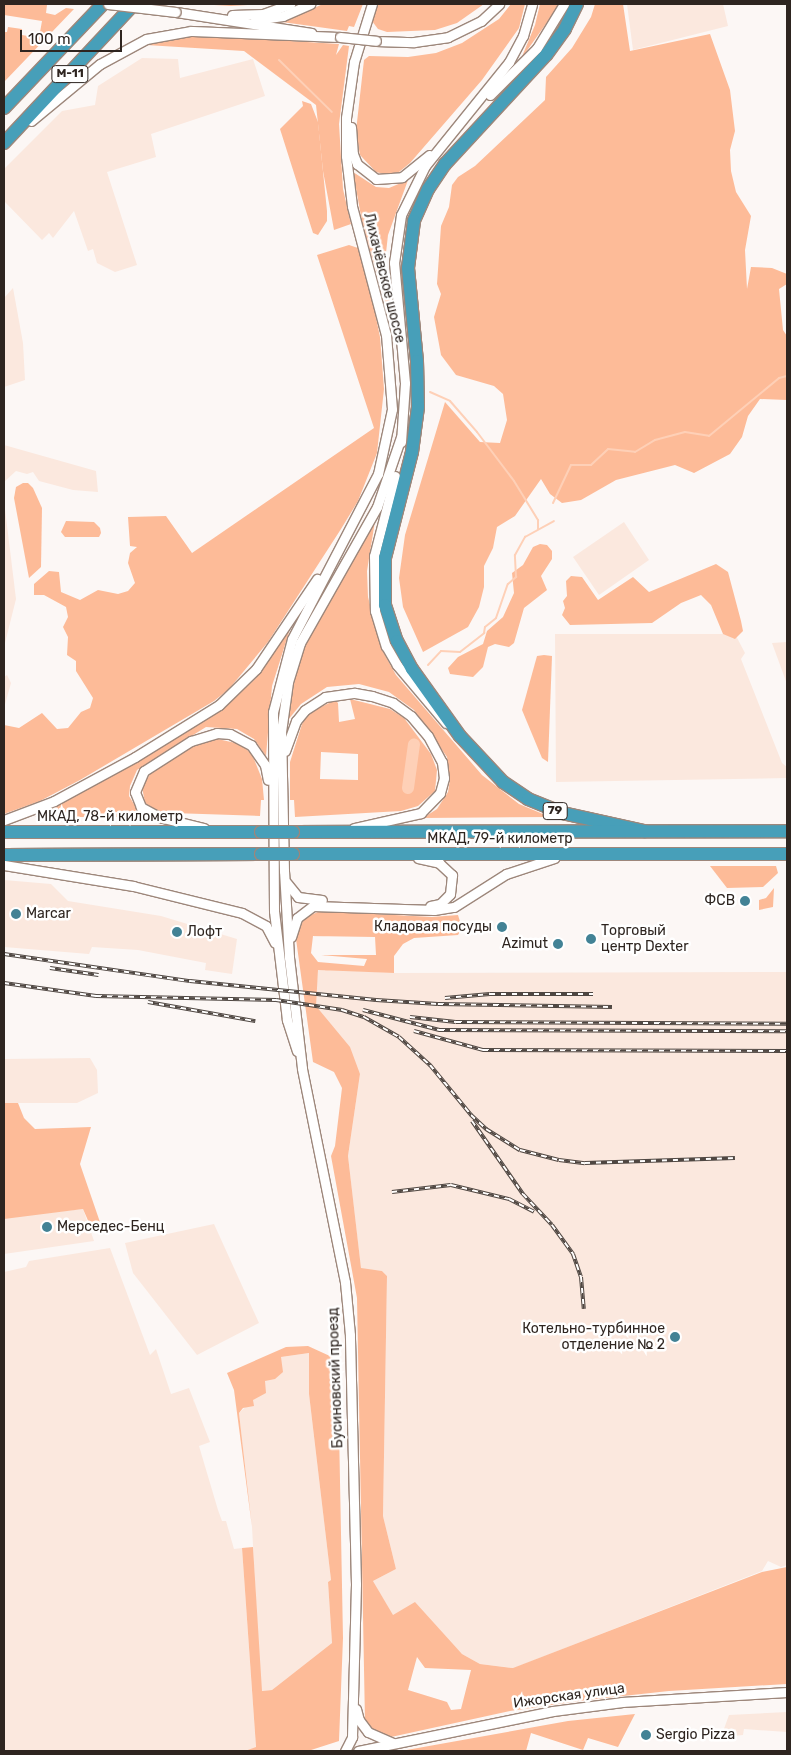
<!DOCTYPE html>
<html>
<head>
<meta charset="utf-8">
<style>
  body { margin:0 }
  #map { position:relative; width:791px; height:1755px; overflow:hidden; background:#fcf7f5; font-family:Rubik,sans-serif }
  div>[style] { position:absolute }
  .built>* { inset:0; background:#fbe8de }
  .green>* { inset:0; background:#fdbb98 }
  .stream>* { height:2px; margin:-1px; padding:0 1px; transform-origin:1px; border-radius:1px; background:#fed0b7 }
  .river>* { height:12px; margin:-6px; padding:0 6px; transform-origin:6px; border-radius:6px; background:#fed0b7 }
  .roads { filter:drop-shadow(1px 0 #9d877b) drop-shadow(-1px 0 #9d877b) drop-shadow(0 1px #9d877b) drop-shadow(0 -1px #9d877b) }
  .secondary>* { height:9px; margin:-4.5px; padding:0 4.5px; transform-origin:4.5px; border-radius:4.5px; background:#fff }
  .highway>* { height:12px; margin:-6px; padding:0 6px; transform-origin:6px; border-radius:6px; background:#479fb9 }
  .rail>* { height:4px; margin-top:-2px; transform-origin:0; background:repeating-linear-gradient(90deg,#fff 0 5.5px,#4f4742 0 11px); box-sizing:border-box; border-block:1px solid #4f4742 }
  .bridges { filter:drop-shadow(1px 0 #9d877b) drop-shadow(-1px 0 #9d877b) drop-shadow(0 1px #9d877b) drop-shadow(0 -1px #9d877b) }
  .secondary-bridge>* { height:9px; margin:-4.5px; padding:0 4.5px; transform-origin:4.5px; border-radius:4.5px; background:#fff }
  .highway-bridge>* { height:12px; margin:-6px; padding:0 6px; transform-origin:6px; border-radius:6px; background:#479fb9 }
  .dots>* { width:14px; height:14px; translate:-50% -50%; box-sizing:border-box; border:2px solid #fff; border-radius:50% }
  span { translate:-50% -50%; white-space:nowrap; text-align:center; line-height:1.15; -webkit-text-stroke:5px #fff; paint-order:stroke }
  .shield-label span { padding:1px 4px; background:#fff; border:1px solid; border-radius:4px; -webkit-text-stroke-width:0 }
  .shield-label { font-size:12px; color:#2e2520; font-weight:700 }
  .street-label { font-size:14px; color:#2e2520 }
  .poi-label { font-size:14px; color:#2e2520 }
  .right { translate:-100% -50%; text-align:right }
  .left { translate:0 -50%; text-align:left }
  .frame { position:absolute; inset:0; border:5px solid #2e2520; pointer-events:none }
  .scale { position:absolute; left:20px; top:30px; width:102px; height:22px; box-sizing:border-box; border:2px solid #2e2520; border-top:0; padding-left:6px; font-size:15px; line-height:18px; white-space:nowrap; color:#2e2520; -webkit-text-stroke:4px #fff; paint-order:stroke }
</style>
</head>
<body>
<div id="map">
  <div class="built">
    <div style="clip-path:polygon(627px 4px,723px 4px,728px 26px,633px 50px)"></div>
    <div style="clip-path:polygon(142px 58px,178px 59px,180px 78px,253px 59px,265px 96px,151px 134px,156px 157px,107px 172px,137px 265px,115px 272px,97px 263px,93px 249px,88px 251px,74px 211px,53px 238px,49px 233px,42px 240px,4px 201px,4px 169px,62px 111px,95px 105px,98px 86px)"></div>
    <div style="clip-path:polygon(13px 288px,23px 343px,25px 380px,4px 387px,4px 298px)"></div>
    <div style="clip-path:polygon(4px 445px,96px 471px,98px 492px,73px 490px,39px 481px,33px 472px,27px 474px,16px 471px,4px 482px)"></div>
    <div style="clip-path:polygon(4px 501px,16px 599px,4px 647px)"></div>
    <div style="clip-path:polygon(624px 522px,649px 560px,599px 595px,573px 557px)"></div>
    <div style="clip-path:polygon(555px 634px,735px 634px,745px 653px,741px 659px,782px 763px,787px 767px,787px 778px,556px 782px)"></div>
    <div style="clip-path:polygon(787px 642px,787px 684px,772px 643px)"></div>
    <div style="clip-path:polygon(7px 675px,11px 683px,4px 708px,4px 677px)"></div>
    <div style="clip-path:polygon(4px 880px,51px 884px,68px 901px,161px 916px,237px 939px,232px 974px,205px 970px,206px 963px,138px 950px,92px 947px,89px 954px,4px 947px)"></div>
    <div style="clip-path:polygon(318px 969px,394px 973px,787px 972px,787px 1565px,781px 1567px,768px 1561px,762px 1571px,514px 1668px,480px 1664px,462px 1654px,439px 1631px,393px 1616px,373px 1581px,396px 1569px,383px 1516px,387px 1276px,382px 1271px,361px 1269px,348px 1156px,360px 1074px,315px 1007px)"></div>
    <div style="clip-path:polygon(90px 1058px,97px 1070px,98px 1093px,77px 1103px,4px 1103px,4px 1059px)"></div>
    <div style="clip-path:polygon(83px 1209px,94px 1241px,4px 1254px,4px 1219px,7px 1217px)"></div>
    <div style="clip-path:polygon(214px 1224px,259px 1323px,197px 1355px,133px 1273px,125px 1243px)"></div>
    <div style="clip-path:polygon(110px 1248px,150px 1355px,156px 1349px,171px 1394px,189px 1388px,210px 1442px,199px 1446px,218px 1510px,222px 1521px,226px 1521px,234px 1549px,242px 1548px,256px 1748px,245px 1751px,4px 1751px,4px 1272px,26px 1267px,29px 1261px)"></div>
    <div style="clip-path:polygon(309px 1353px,309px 1394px,331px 1580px,328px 1582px,332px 1643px,272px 1690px,261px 1691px,252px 1527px,239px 1413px,253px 1400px,281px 1357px)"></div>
    <div style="clip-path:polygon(787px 1712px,787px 1732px,744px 1729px,743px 1735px,721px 1737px,729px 1715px)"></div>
  </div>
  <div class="green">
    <div style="clip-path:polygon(4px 4px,47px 5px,46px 13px,55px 15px,66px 8px,74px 9px,4px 82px,4px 32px,7px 32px,8px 27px,22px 29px,22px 35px,39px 38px,42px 21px,4px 15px)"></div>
    <div style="clip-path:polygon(197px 4px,266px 4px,231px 6px)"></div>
    <div style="clip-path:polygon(323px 4px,363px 4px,354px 27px,349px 26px,347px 31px,282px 22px)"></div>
    <div style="clip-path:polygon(378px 4px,484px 4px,457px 23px,435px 30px,387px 32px,378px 29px,372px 21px)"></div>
    <div style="clip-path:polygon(511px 4px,525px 4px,519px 28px,482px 80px,410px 163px,399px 172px,387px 175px,376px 172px,360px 155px,356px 131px,364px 60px,369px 56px,408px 57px,436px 53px,462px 43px,499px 19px)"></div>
    <div style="clip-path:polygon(540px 4px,560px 4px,521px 59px,535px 25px)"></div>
    <div style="clip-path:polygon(595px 4px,623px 4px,630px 51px,710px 34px,730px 90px,735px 131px,730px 150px,731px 171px,736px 192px,751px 216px,745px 250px,747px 289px,751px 267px,772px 268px,787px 274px,787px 284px,779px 289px,783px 330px,787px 336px,787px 400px,760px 399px,748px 416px,742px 437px,730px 454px,694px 473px,675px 465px,616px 480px,581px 500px,562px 503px,550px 494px,541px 479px,515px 516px,497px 527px,493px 548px,484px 566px,484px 587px,479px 607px,468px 627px,423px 652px,403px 607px,399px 578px,405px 535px,445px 402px,480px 442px,500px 443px,507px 420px,503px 394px,494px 386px,456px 375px,441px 355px,434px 317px,441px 294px,437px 284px,441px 226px,449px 207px,452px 185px,458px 177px,475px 166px,545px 100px,546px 77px,572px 48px,591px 17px)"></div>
    <div style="clip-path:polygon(190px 35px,339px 44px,336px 55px,343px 45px,349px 46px,339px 124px,343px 189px,351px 224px,334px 230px,323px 171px,316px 105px,244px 51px,146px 45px,160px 39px)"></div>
    <div style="clip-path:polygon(302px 101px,311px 104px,318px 122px,327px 211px,327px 221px,318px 235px,313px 233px,280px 129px,303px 106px)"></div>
    <div style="clip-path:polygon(353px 172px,376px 187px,389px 188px,408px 180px,388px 235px,385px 262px,393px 326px,363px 227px)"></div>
    <div style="clip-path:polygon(349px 245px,358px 248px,372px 298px,380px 337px,384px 389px,377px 453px,358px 501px,341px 529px,268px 642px,229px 689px,214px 701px,80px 780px,40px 801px,4px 814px,4px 725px,19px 728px,42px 713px,57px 729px,68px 728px,81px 712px,90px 708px,93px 698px,76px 671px,76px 661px,67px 655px,68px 637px,63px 627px,68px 617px,66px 607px,44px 595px,34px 595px,34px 584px,49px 571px,59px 572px,61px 592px,80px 600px,98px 590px,118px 594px,128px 591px,135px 583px,128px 563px,130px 553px,137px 547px,130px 546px,128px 517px,166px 516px,192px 553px,374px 428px,317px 255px)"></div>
    <div style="clip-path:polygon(23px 483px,28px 483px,33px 488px,42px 508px,41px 567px,29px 578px,14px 498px,16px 487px)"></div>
    <div style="clip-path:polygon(66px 521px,94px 522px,100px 528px,101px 533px,99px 537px,65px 537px,61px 532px)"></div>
    <div style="clip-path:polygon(375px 521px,367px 571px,368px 597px,381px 648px,396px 675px,482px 775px,519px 804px,550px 817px,423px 818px,437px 809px,448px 792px,450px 779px,447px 757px,414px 710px,389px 692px,359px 684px,327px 687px,301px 704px,288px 720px,296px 672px,306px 643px)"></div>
    <div style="clip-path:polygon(540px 544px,547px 545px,552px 551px,552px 559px,541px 576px,547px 590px,524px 608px,514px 643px,509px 647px,495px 644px,488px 647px,483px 667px,473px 677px,450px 674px,448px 668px,458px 657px,483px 644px,487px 631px,503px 617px,514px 593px,512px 573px,523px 565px,533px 547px)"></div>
    <div style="clip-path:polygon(716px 564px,728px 572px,741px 621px,743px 631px,735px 639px,723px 634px,711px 605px,701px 595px,681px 603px,652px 623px,570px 625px,562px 615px,565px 608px,563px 601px,567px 596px,566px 581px,571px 576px,582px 577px,598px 600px,633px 577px,649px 592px)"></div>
    <div style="clip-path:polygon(291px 626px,272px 686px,266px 756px,254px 739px,237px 729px,206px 727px,137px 770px,130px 786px,129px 796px,142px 817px,35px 817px,136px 762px,222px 710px,256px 678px)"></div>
    <div style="clip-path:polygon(544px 655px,552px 656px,548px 762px,542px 758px,522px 710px,537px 656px)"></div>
    <div style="clip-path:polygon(evenodd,350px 699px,390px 709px,404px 718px,431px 754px,437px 770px,435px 791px,418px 806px,401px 811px,295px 817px,294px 800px,290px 800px,290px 762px,302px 724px,309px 713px,335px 700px,338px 703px,339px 722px,355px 719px,350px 699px,321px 752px,358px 754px,358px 780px,320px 779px,321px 752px)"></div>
    <div style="clip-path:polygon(213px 738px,240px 744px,252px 754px,262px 779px,264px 800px,261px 800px,260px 816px,172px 813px,158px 811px,145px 803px,142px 787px,152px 771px,197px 744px)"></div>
    <div style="clip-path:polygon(710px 866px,776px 866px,778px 873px,763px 887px,727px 888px)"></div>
    <div style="clip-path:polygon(774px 888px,773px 907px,759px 910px,759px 900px,766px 898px)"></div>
    <div style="clip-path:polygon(evenodd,320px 911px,432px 917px,458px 915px,462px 928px,458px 935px,414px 938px,403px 944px,394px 956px,394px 973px,318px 970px,316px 1006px,350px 1047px,360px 1074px,348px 1156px,361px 1268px,382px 1271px,387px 1276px,383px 1516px,396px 1569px,373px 1581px,393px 1615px,415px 1602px,462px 1654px,480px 1664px,513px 1668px,762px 1572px,787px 1567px,787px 1684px,669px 1691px,586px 1700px,510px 1711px,391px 1737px,374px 1734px,365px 1722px,357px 1298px,331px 1156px,335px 1146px,342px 1088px,334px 1072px,313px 1062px,296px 939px,304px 918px,320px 911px,313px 936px,375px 937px,376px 955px,321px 955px,367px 959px,364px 966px,318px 962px,311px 953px,313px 936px,320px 911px,417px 1657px,425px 1668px,471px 1670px,461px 1709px,451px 1710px,447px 1702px,408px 1690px,417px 1657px)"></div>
    <div style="clip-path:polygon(4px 1103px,18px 1103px,24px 1118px,35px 1129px,91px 1127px,80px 1164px,102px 1228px,93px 1232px,83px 1209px,4px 1219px)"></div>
    <div style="clip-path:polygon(308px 1346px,332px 1357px,338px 1376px,343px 1638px,339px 1741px,308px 1751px,245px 1751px,256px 1747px,242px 1548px,253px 1547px,262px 1691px,272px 1690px,332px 1643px,328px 1582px,331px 1580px,309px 1394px,309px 1353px,281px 1357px,283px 1372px,275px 1379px,265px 1381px,266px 1393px,253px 1400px,254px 1406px,243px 1408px,239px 1413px,252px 1527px,234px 1390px,227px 1373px,286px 1347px)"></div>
    <div style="clip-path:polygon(635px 1714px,618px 1747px,588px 1738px,583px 1750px,531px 1733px,526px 1751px,401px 1751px,568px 1721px)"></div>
  </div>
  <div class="stream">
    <div style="left:279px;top:60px;width:74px;rotate:44.5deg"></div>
    <div style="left:430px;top:392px;width:22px;rotate:24deg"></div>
    <div style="left:450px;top:401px;width:41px;rotate:48.9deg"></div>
    <div style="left:477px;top:432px;width:61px;rotate:52.9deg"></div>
    <div style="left:514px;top:481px;width:46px;rotate:58.4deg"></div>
    <div style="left:538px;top:520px;width:9px;rotate:90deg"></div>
    <div style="left:553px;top:503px;width:42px;rotate:-64.7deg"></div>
    <div style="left:571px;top:465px;width:20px"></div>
    <div style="left:591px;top:465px;width:23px;rotate:-43deg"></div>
    <div style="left:608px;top:449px;width:27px;rotate:6deg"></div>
    <div style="left:635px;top:452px;width:23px;rotate:-31deg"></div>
    <div style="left:655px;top:440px;width:31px;rotate:-15deg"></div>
    <div style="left:685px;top:432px;width:24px;rotate:9deg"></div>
    <div style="left:709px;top:436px;width:91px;rotate:-39.6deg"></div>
    <div style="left:779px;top:378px;width:8px;rotate:-14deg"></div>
    <div style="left:428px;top:665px;width:19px;rotate:-47deg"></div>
    <div style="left:441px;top:651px;width:19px;rotate:3deg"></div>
    <div style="left:460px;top:652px;width:31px;rotate:-38deg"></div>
    <div style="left:484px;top:633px;width:6px;rotate:-81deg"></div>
    <div style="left:485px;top:627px;width:14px;rotate:-39deg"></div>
    <div style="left:496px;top:618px;width:36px;rotate:-71deg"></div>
    <div style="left:508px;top:584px;width:11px;rotate:-41deg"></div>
    <div style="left:516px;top:577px;width:22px;rotate:-93deg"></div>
    <div style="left:515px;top:555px;width:21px;rotate:-61deg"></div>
    <div style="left:525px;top:537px;width:33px;rotate:-29deg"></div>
  </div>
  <div class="river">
    <div style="left:408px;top:788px;width:44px;rotate:-82.2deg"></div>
  </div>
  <div class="roads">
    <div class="secondary">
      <div style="left:176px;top:12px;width:137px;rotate:8.8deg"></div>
      <div style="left:232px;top:15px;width:31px;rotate:-2deg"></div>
      <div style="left:263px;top:14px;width:29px;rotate:-20deg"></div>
      <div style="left:255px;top:20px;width:28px;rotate:-8deg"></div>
      <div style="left:283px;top:16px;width:30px;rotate:-24deg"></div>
      <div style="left:376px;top:41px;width:38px;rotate:2deg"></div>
      <div style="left:414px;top:42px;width:34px;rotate:-8deg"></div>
      <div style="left:448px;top:37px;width:37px;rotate:-26deg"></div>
      <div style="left:481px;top:21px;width:25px;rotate:-43deg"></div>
      <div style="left:490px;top:95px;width:66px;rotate:-45deg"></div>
      <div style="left:537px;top:48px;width:52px;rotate:-58.5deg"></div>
      <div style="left:31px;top:121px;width:89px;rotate:-39.6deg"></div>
      <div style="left:100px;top:64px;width:52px;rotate:-28.5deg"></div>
      <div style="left:146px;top:39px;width:46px;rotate:-10.1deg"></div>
      <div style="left:191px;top:31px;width:149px;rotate:2.3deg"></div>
      <div style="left:351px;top:127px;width:27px;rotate:86deg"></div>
      <div style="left:353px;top:154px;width:11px;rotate:68deg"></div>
      <div style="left:357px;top:164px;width:24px;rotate:38deg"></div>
      <div style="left:376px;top:179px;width:26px;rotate:-4deg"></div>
      <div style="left:402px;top:177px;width:35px;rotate:-39deg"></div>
      <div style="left:401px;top:442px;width:59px;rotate:-86.1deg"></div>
      <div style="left:405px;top:383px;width:121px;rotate:-95.2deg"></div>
      <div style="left:394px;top:263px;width:49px;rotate:-81.7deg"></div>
      <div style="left:401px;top:215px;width:55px;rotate:-63.9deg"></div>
      <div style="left:425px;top:166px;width:134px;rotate:-51.1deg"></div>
      <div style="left:509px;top:62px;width:30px;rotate:-62deg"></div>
      <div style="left:523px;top:36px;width:33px;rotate:-74deg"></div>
      <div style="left:395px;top:476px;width:83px;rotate:104.7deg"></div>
      <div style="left:374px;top:556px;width:55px;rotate:89deg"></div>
      <div style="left:375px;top:611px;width:37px;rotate:73deg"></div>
      <div style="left:386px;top:646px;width:22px;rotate:60deg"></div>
      <div style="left:397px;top:665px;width:76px;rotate:49.8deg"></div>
      <div style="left:285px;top:751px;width:32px;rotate:-70deg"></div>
      <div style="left:296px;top:721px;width:14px;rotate:-51deg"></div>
      <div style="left:305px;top:710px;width:24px;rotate:-33deg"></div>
      <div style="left:325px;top:697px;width:30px;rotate:-8deg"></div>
      <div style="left:355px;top:693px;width:17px;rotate:10deg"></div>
      <div style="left:372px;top:696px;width:22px;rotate:18deg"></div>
      <div style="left:393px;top:703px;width:22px;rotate:36deg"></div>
      <div style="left:411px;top:716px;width:26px;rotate:50deg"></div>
      <div style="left:428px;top:736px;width:30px;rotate:62deg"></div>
      <div style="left:442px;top:762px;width:16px;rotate:83deg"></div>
      <div style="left:444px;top:778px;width:16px;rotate:105deg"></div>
      <div style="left:440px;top:793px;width:28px;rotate:134deg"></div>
      <div style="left:421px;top:813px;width:69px;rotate:167.4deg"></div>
      <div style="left:4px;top:820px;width:53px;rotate:-20.8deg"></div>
      <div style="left:54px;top:801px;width:92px;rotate:-28.5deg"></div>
      <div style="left:135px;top:757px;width:99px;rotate:-31.8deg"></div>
      <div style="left:219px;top:705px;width:52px;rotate:-44.2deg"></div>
      <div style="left:256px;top:669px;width:109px;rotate:-55.9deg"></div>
      <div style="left:204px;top:828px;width:46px;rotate:-166.3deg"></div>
      <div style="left:159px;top:817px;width:21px;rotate:-151deg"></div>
      <div style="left:141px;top:807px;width:16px;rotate:-112deg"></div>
      <div style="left:135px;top:792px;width:23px;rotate:-67deg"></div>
      <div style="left:144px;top:771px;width:56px;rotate:-32.6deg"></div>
      <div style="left:191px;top:741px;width:27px;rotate:-17deg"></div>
      <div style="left:217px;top:733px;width:13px;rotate:4deg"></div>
      <div style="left:230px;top:734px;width:24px;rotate:28deg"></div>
      <div style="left:251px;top:745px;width:24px;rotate:55deg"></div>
      <div style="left:265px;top:765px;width:15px;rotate:79deg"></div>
      <div style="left:418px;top:858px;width:22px;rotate:13deg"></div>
      <div style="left:439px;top:863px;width:18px;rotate:43deg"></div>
      <div style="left:452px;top:875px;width:19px;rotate:96deg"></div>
      <div style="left:450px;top:894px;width:14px;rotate:135deg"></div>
      <div style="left:440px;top:904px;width:10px;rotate:169deg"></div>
      <div style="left:4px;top:865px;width:131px;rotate:9.2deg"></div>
      <div style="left:133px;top:886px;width:112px;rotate:13.9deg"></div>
      <div style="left:242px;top:913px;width:27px;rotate:28deg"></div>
      <div style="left:266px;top:926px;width:19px;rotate:62deg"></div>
      <div style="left:286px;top:882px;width:19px;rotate:51deg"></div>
      <div style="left:298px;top:897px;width:24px;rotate:7deg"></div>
      <div style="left:291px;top:937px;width:20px;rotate:-72deg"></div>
      <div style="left:297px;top:918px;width:20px;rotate:-37deg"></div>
      <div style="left:313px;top:906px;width:121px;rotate:1.9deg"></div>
      <div style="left:434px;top:910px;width:20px;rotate:-9deg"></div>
      <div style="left:454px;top:907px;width:62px;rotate:-32.4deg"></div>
      <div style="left:506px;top:874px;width:51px;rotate:-18.4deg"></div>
      <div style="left:297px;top:1051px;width:33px;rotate:-108deg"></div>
      <div style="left:287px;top:1020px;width:110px;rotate:-96.8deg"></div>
      <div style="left:274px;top:911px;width:199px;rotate:-90.3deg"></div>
      <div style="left:273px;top:712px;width:75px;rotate:-75.4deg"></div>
      <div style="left:292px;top:639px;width:186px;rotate:-62.5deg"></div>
      <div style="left:378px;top:474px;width:66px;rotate:-77.8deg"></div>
      <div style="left:392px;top:409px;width:74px;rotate:-94.6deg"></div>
      <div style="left:386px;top:335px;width:133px;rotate:-104.8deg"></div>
      <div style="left:352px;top:206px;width:50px;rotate:-96.8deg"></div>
      <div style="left:346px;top:156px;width:38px;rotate:-90deg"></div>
      <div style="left:346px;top:118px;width:57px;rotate:-81.9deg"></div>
      <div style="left:354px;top:62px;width:61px;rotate:-72.8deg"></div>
      <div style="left:356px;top:1709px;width:11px;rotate:75deg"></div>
      <div style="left:359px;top:1720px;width:15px;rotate:53deg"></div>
      <div style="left:368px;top:1732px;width:27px;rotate:24deg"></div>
      <div style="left:345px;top:1751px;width:16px;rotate:-63deg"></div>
      <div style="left:352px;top:1737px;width:153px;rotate:-88.5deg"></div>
      <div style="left:356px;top:1584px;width:249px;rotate:-91.4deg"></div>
      <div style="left:350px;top:1335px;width:53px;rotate:-95.4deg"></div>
      <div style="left:345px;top:1282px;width:218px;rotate:-101.4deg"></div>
      <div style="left:302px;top:1068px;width:112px;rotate:-96.7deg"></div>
      <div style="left:289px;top:957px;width:86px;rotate:-93.3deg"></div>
      <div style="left:284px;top:871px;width:139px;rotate:-91.2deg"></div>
      <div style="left:281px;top:732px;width:50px;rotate:-82deg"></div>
      <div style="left:288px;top:682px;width:41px;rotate:-72.9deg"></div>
      <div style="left:300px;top:643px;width:156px;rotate:-60.5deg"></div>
      <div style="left:377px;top:507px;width:74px;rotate:-71.1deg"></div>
      <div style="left:358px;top:1751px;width:199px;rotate:-11.6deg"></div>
      <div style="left:553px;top:1711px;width:70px;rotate:-7.4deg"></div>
      <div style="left:622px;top:1702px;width:165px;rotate:-3.5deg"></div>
    </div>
    <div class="highway">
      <div style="left:577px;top:4px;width:28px;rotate:116deg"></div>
      <div style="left:565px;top:29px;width:32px;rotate:126deg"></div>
      <div style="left:546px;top:55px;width:149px;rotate:132.8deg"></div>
      <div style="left:445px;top:164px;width:30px;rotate:124deg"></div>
      <div style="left:428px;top:189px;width:35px;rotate:114deg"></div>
      <div style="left:414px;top:221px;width:47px;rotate:97.3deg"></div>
      <div style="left:408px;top:268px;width:93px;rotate:84.5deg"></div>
      <div style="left:417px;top:361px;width:46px;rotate:88.8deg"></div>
      <div style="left:418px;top:407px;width:45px;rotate:97.6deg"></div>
      <div style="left:412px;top:452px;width:109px;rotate:104.3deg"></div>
      <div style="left:385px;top:558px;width:47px;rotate:90deg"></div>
      <div style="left:385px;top:605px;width:38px;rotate:72deg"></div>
      <div style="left:397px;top:641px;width:32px;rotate:62deg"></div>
      <div style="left:412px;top:669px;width:82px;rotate:54.4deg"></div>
      <div style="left:460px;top:736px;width:63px;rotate:46.9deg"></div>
      <div style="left:503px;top:782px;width:30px;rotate:34deg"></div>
      <div style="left:528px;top:799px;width:37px;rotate:22deg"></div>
      <div style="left:562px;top:813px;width:84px;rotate:12.4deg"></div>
      <div style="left:4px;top:108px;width:144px;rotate:-46.4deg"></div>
      <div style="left:4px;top:143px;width:190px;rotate:-46.9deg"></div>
      <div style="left:4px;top:832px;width:257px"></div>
      <div style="left:293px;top:832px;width:494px;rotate:-0.1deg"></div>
      <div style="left:293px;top:854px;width:494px"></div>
      <div style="left:4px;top:855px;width:257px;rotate:-0.2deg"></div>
    </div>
  </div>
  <div class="rail">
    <div style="left:4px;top:954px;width:188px;rotate:8.3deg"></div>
    <div style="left:190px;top:981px;width:187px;rotate:5.8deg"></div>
    <div style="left:376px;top:1000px;width:62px;rotate:3.7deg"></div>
    <div style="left:438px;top:1004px;width:174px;rotate:1deg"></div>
    <div style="left:50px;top:968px;width:49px;rotate:8.1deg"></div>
    <div style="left:4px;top:983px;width:93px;rotate:8deg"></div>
    <div style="left:96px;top:996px;width:180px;rotate:1.3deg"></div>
    <div style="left:276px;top:1000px;width:67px;rotate:8.6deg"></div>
    <div style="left:342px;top:1010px;width:23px;rotate:18deg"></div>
    <div style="left:364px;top:1017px;width:40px;rotate:29.7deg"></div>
    <div style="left:399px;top:1037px;width:42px;rotate:42.1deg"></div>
    <div style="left:430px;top:1065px;width:65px;rotate:50.6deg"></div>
    <div style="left:471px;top:1115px;width:21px;rotate:43deg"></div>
    <div style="left:486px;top:1129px;width:40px;rotate:32deg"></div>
    <div style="left:520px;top:1150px;width:40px;rotate:14.4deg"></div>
    <div style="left:559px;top:1160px;width:26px;rotate:7deg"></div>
    <div style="left:585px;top:1163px;width:150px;rotate:-1.9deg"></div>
    <div style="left:445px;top:998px;width:45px;rotate:-5.1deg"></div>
    <div style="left:490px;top:994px;width:103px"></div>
    <div style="left:148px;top:1002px;width:109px;rotate:10.1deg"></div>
    <div style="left:363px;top:1010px;width:79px;rotate:14.7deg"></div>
    <div style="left:439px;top:1030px;width:348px;rotate:0.2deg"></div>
    <div style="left:410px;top:1017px;width:46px;rotate:6.2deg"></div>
    <div style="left:456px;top:1022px;width:331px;rotate:0.3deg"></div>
    <div style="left:414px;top:1031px;width:72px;rotate:15.4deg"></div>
    <div style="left:483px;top:1050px;width:304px;rotate:0.2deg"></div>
    <div style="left:472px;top:1121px;width:89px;rotate:55.1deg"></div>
    <div style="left:523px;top:1194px;width:42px;rotate:46.9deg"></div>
    <div style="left:552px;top:1225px;width:36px;rotate:54deg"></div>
    <div style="left:573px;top:1254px;width:24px;rotate:71deg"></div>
    <div style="left:581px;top:1277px;width:32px;rotate:85deg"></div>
    <div style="left:392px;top:1192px;width:59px;rotate:-6.8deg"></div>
    <div style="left:451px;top:1185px;width:60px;rotate:13.6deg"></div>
    <div style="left:509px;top:1199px;width:28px;rotate:27deg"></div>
  </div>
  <div class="bridges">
    <div class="secondary-bridge">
      <div style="left:108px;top:4px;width:68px;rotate:6.7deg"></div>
      <div style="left:340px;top:37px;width:36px;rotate:6deg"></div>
    </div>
    <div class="highway-bridge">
      <div style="left:261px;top:832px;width:32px"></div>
      <div style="left:261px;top:854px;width:32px"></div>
    </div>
  </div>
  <div class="dots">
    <div style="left:745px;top:901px;background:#428295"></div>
    <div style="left:16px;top:914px;background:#428295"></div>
    <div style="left:502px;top:927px;background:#428295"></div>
    <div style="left:177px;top:932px;background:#428295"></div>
    <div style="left:591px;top:939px;background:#428295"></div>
    <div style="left:558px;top:944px;background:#428295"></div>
    <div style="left:47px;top:1227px;background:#428295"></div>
    <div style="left:675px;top:1337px;background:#428295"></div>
    <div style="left:646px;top:1735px;background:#428295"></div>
  </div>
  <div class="shield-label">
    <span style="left:70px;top:74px">М-11</span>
    <span style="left:555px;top:811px">79</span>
  </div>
  <div class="street-label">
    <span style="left:384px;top:278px;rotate:76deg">Лихачёвское шоссе</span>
    <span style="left:110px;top:817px">МКАД, 78-й километр</span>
    <span style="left:500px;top:839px">МКАД, 79-й километр</span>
    <span style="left:336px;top:1378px;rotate:-92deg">Бусиновский проезд</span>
    <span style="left:569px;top:1696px;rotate:-8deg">Ижорская улица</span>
  </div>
  <div class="poi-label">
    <span class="right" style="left:735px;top:901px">ФСВ</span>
    <span class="left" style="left:26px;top:914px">Marcar</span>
    <span class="right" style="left:492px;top:927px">Кладовая посуды</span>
    <span class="left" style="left:601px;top:939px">Торговый<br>центр Dexter</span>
    <span class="left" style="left:187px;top:932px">Лофт</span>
    <span class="right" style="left:548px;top:944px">Azimut</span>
    <span class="left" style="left:57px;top:1227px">Мерседес-Бенц</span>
    <span class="right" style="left:665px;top:1337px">Котельно-турбинное<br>отделение № 2</span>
    <span class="left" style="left:656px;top:1735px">Sergio Pizza</span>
  </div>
  <div class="frame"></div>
  <div class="scale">100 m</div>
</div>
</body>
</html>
